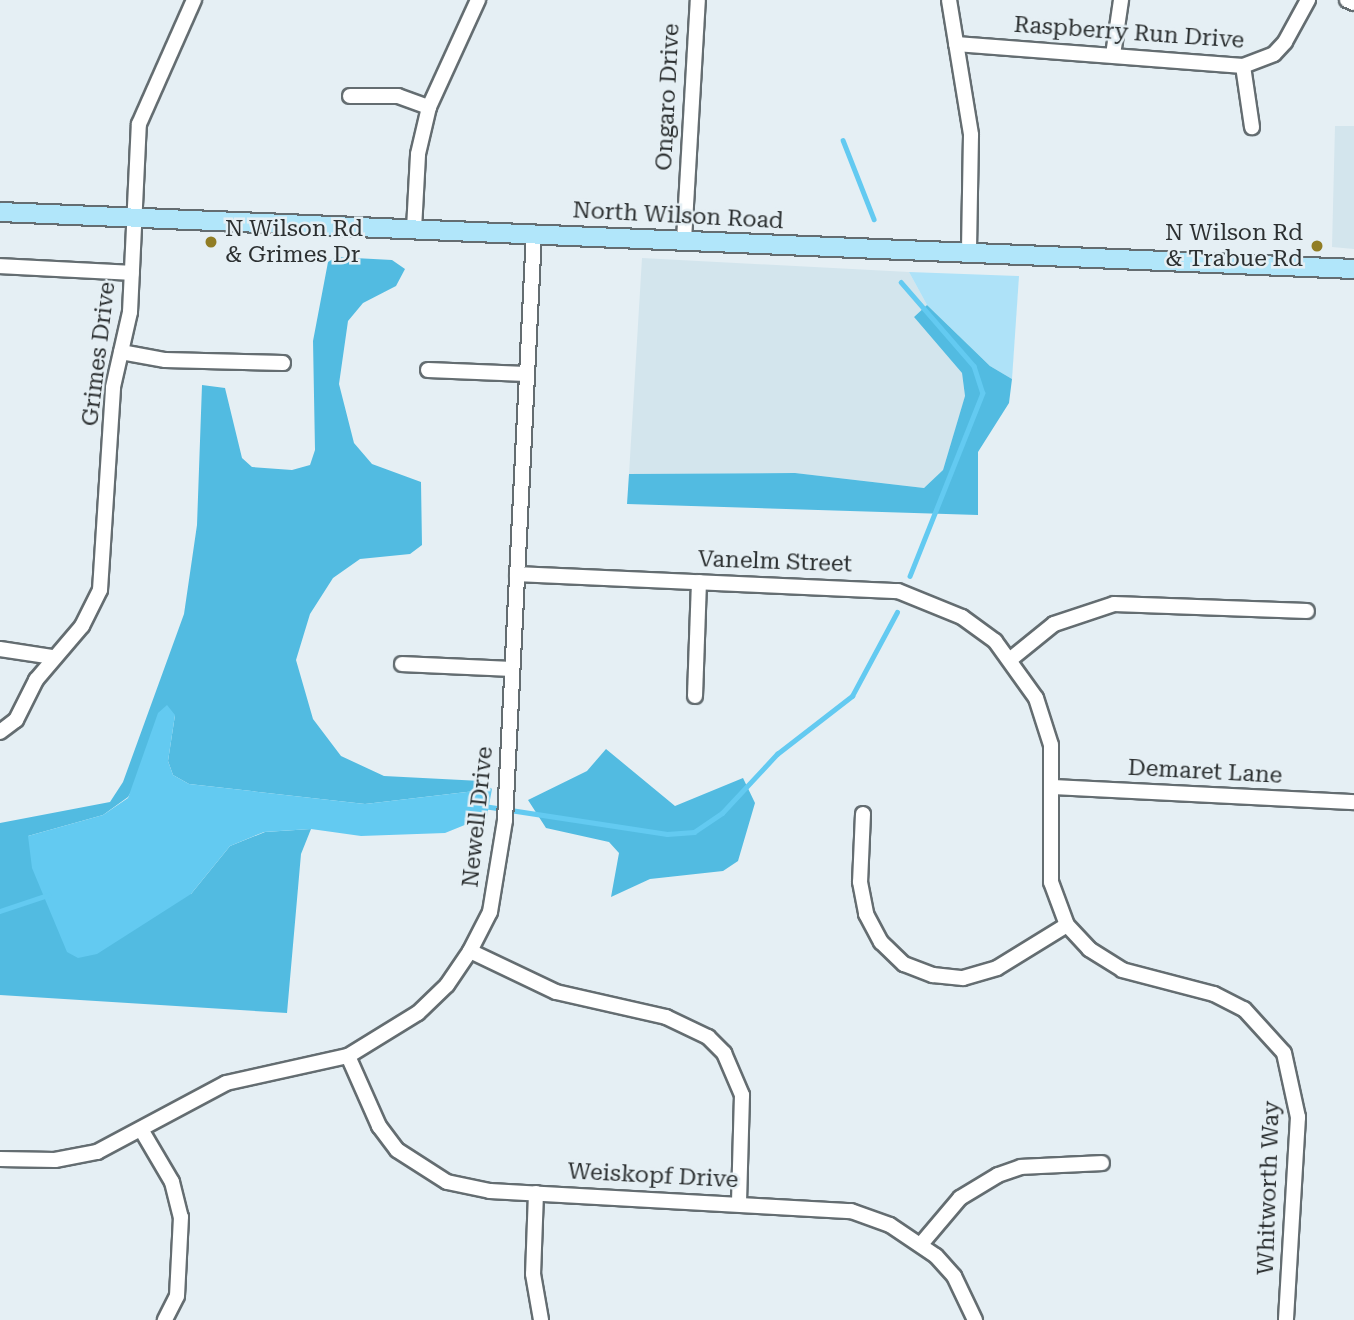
<!DOCTYPE html>
<html>
<head>
<meta charset="utf-8">
<style>
  body { margin:0 }
  #map { position:relative; width:1354px; height:1320px; overflow:hidden; background:#e5eff4; font-family:"Roboto Serif",serif }
  div>[style] { position:absolute }
  .built>* { inset:0; background:#d3e5ed }
  .green>* { inset:0; background:#aee2f8 }
  .forest>* { inset:0; background:#52bbe1 }
  .water>* { inset:0; background:#63caf1 }
  .stream>* { height:4.5px; margin:-2.25px; padding:0 2.25px; transform-origin:2.25px; border-radius:2.25px; background:#63caf1 }
  .roads { filter:drop-shadow(2px 0 #646d71) drop-shadow(-2px 0 #646d71) drop-shadow(0 2px #646d71) drop-shadow(0 -2px #646d71) }
  .minor>* { height:14px; margin:-7px; padding:0 7px; transform-origin:7px; border-radius:7px; background:#fff }
  .major>* { height:18px; margin:-9px; padding:0 9px; transform-origin:9px; border-radius:9px; background:#b1e6fa }
  .dots>* { width:19px; height:19px; translate:-50% -50%; box-sizing:border-box; border:4px solid #e5eff4; border-radius:50% }
  span { translate:-50% -50%; white-space:nowrap; text-align:center; line-height:1.15; -webkit-text-stroke:5px #e5eff4; paint-order:stroke }
  .street-label { font-size:23px; color:#2c3031 }
  .poi-label { font-size:23px; color:#2c3031 }
  .left { translate:0 -50%; text-align:left }
  .right { translate:-100% -50%; text-align:right }
</style>
</head>
<body>
<div id="map">
  <div class="built">
    <div style="clip-path:polygon(1335px 126px,1354px 126px,1354px 249px,1332px 247px)"></div>
    <div style="clip-path:polygon(642px 258px,909px 272px,927px 305px,914px 317px,962px 373px,965px 397px,943px 470px,924px 488px,795px 473px,629px 474px)"></div>
  </div>
  <div class="green">
    <div style="clip-path:polygon(909px 272px,1019px 276px,1012px 379px,990px 366px,927px 305px)"></div>
  </div>
  <div class="forest">
    <div style="clip-path:polygon(336px 257px,392px 260px,405px 269px,396px 286px,363px 303px,348px 321px,339px 384px,354px 443px,372px 464px,421px 482px,422px 545px,410px 554px,360px 559px,333px 578px,310px 614px,296px 660px,313px 719px,341px 756px,384px 776px,481px 781px,492px 789px,365px 804px,189px 784px,173px 775px,168px 761px,175px 715px,128px 797px,103px 815px,28px 836px,191px 894px,230px 846px,265px 832px,311px 829px,301px 854px,287px 1013px,0 995px,0 823px,110px 802px,123px 782px,184px 614px,197px 525px,202px 385px,225px 388px,242px 458px,252px 467px,292px 470px,310px 465px,315px 450px,313px 341px,328px 262px)"></div>
    <div style="clip-path:polygon(927px 305px,990px 366px,1012px 379px,1009px 403px,978px 452px,978px 515px,627px 504px,629px 474px,795px 473px,924px 488px,943px 470px,965px 396px,962px 373px,914px 317px)"></div>
    <div style="clip-path:polygon(606px 749px,675px 806px,743px 778px,755px 803px,738px 861px,723px 871px,650px 879px,611px 897px,619px 853px,609px 842px,546px 828px,528px 800px,587px 771px)"></div>
  </div>
  <div class="water">
    <div style="clip-path:polygon(167px 705px,175px 715px,168px 761px,173px 775px,189px 784px,365px 804px,492px 789px,487px 816px,445px 833px,361px 836px,311px 829px,264px 832px,230px 846px,191px 894px,97px 954px,78px 958px,67px 952px,32px 868px,28px 836px,103px 815px,128px 798px,158px 713px)"></div>
  </div>
  <div class="stream">
    <div style="left:843px;top:140px;width:85px;rotate:68.6deg"></div>
    <div style="left:901px;top:282px;width:111px;rotate:49deg"></div>
    <div style="left:974px;top:366px;width:28px;rotate:72deg"></div>
    <div style="left:983px;top:393px;width:197px;rotate:111.7deg"></div>
    <div style="left:484px;top:806px;width:185px;rotate:8.7deg"></div>
    <div style="left:667px;top:834px;width:27px;rotate:-4deg"></div>
    <div style="left:694px;top:832px;width:34px;rotate:-34deg"></div>
    <div style="left:722px;top:813px;width:81px;rotate:-47deg"></div>
    <div style="left:777px;top:754px;width:95px;rotate:-37.7deg"></div>
    <div style="left:852px;top:696px;width:95px;rotate:-61.8deg"></div>
    <div style="left:0;top:911px;width:51px;rotate:-18.4deg"></div>
  </div>
  <div class="roads">
    <div class="minor">
      <div style="left:949px;top:0;width:137px;rotate:80.7deg"></div>
      <div style="left:971px;top:135px;width:117px;rotate:91deg"></div>
      <div style="left:1347px;top:0;width:8px;rotate:23deg"></div>
      <div style="left:956px;top:44px;width:288px;rotate:4.4deg"></div>
      <div style="left:1243px;top:66px;width:33px;rotate:-21deg"></div>
      <div style="left:1274px;top:54px;width:16px;rotate:-47deg"></div>
      <div style="left:1285px;top:42px;width:48px;rotate:-61.3deg"></div>
      <div style="left:1113px;top:55px;width:56px;rotate:-81.7deg"></div>
      <div style="left:1243px;top:66px;width:62px;rotate:81.6deg"></div>
      <div style="left:350px;top:96px;width:48px"></div>
      <div style="left:398px;top:96px;width:33px;rotate:20deg"></div>
      <div style="left:414px;top:229px;width:75px;rotate:-86.9deg"></div>
      <div style="left:418px;top:154px;width:48px;rotate:-76.8deg"></div>
      <div style="left:429px;top:107px;width:118px;rotate:-65.4deg"></div>
      <div style="left:684px;top:240px;width:240px;rotate:-86.7deg"></div>
      <div style="left:0;top:266px;width:132px;rotate:3deg"></div>
      <div style="left:121px;top:352px;width:45px;rotate:10.3deg"></div>
      <div style="left:165px;top:360px;width:118px;rotate:1.5deg"></div>
      <div style="left:428px;top:370px;width:98px;rotate:2.3deg"></div>
      <div style="left:517px;top:574px;width:381px;rotate:2.6deg"></div>
      <div style="left:898px;top:591px;width:69px;rotate:22.1deg"></div>
      <div style="left:962px;top:617px;width:41px;rotate:36deg"></div>
      <div style="left:995px;top:641px;width:70px;rotate:54.3deg"></div>
      <div style="left:1036px;top:698px;width:49px;rotate:72.3deg"></div>
      <div style="left:1051px;top:745px;width:137px;rotate:90deg"></div>
      <div style="left:1051px;top:882px;width:46px;rotate:69.6deg"></div>
      <div style="left:1067px;top:925px;width:33px;rotate:47deg"></div>
      <div style="left:1089px;top:949px;width:39px;rotate:32deg"></div>
      <div style="left:1122px;top:970px;width:95px;rotate:14.6deg"></div>
      <div style="left:1214px;top:994px;width:34px;rotate:27deg"></div>
      <div style="left:1244px;top:1009px;width:59px;rotate:47.7deg"></div>
      <div style="left:1284px;top:1053px;width:66px;rotate:77.7deg"></div>
      <div style="left:1298px;top:1117px;width:203px;rotate:93.4deg"></div>
      <div style="left:0;top:649px;width:54px;rotate:8.6deg"></div>
      <div style="left:1012px;top:658px;width:54px;rotate:-39deg"></div>
      <div style="left:1054px;top:624px;width:63px;rotate:-18.4deg"></div>
      <div style="left:1114px;top:604px;width:193px;rotate:2.1deg"></div>
      <div style="left:402px;top:664px;width:109px;rotate:2.6deg"></div>
      <div style="left:695px;top:696px;width:114px;rotate:-88deg"></div>
      <div style="left:0;top:732px;width:20px;rotate:-37deg"></div>
      <div style="left:16px;top:720px;width:45px;rotate:-63.4deg"></div>
      <div style="left:36px;top:680px;width:71px;rotate:-49.6deg"></div>
      <div style="left:82px;top:626px;width:40px;rotate:-63.4deg"></div>
      <div style="left:100px;top:590px;width:203px;rotate:-86.3deg"></div>
      <div style="left:113px;top:387px;width:77px;rotate:-77.2deg"></div>
      <div style="left:130px;top:312px;width:188px;rotate:-87.3deg"></div>
      <div style="left:139px;top:124px;width:136px;rotate:-66.1deg"></div>
      <div style="left:1055px;top:787px;width:299px;rotate:2.9deg"></div>
      <div style="left:863px;top:814px;width:68px;rotate:92.5deg"></div>
      <div style="left:860px;top:882px;width:33px;rotate:79deg"></div>
      <div style="left:866px;top:914px;width:32px;rotate:62deg"></div>
      <div style="left:881px;top:942px;width:32px;rotate:44deg"></div>
      <div style="left:904px;top:964px;width:31px;rotate:21deg"></div>
      <div style="left:933px;top:975px;width:30px;rotate:6deg"></div>
      <div style="left:963px;top:978px;width:35px;rotate:-16deg"></div>
      <div style="left:997px;top:968px;width:82px;rotate:-31.6deg"></div>
      <div style="left:470px;top:951px;width:95px;rotate:25.5deg"></div>
      <div style="left:556px;top:992px;width:113px;rotate:12.8deg"></div>
      <div style="left:666px;top:1017px;width:47px;rotate:25.5deg"></div>
      <div style="left:708px;top:1037px;width:23px;rotate:45deg"></div>
      <div style="left:724px;top:1053px;width:46px;rotate:66.8deg"></div>
      <div style="left:742px;top:1095px;width:107px;rotate:91.6deg"></div>
      <div style="left:348px;top:1056px;width:77px;rotate:66.1deg"></div>
      <div style="left:379px;top:1126px;width:30px;rotate:53deg"></div>
      <div style="left:397px;top:1150px;width:59px;rotate:32.6deg"></div>
      <div style="left:447px;top:1182px;width:44px;rotate:11.8deg"></div>
      <div style="left:490px;top:1191px;width:362px;rotate:3.2deg"></div>
      <div style="left:851px;top:1211px;width:41px;rotate:19.7deg"></div>
      <div style="left:890px;top:1225px;width:55px;rotate:34deg"></div>
      <div style="left:936px;top:1256px;width:27px;rotate:48deg"></div>
      <div style="left:954px;top:1276px;width:49px;rotate:64.5deg"></div>
      <div style="left:142px;top:1131px;width:59px;rotate:59.5deg"></div>
      <div style="left:172px;top:1182px;width:36px;rotate:76deg"></div>
      <div style="left:181px;top:1217px;width:79px;rotate:92.9deg"></div>
      <div style="left:177px;top:1296px;width:27px;rotate:117deg"></div>
      <div style="left:0;top:1159px;width:55px;rotate:1deg"></div>
      <div style="left:55px;top:1160px;width:43px;rotate:-10.8deg"></div>
      <div style="left:97px;top:1152px;width:146px;rotate:-28.1deg"></div>
      <div style="left:226px;top:1083px;width:125px;rotate:-12.5deg"></div>
      <div style="left:348px;top:1056px;width:82px;rotate:-31.6deg"></div>
      <div style="left:418px;top:1013px;width:40px;rotate:-44deg"></div>
      <div style="left:447px;top:985px;width:41px;rotate:-55.9deg"></div>
      <div style="left:470px;top:951px;width:44px;rotate:-62.9deg"></div>
      <div style="left:490px;top:912px;width:93px;rotate:-80.7deg"></div>
      <div style="left:505px;top:820px;width:587px;rotate:-87.17deg"></div>
      <div style="left:536px;top:1193px;width:81px;rotate:92.1deg"></div>
      <div style="left:533px;top:1274px;width:47px;rotate:80.1deg"></div>
      <div style="left:922px;top:1243px;width:59px;rotate:-49.8deg"></div>
      <div style="left:960px;top:1198px;width:44px;rotate:-31.2deg"></div>
      <div style="left:998px;top:1175px;width:24px;rotate:-19deg"></div>
      <div style="left:1021px;top:1167px;width:81px;rotate:-2.8deg"></div>
    </div>
    <div class="major">
      <div style="left:0;top:212px;width:1355px;rotate:2.41deg"></div>
    </div>
  </div>
  <div class="dots">
    <div style="left:211px;top:242px;background:#917d24"></div>
    <div style="left:1317px;top:246px;background:#917d24"></div>
  </div>
  <div class="street-label">
    <span style="left:1129px;top:33px;rotate:4deg">Raspberry Run Drive</span>
    <span style="left:668px;top:97px;rotate:-87deg">Ongaro Drive</span>
    <span style="left:678px;top:216px;rotate:3deg">North Wilson Road</span>
    <span style="left:99px;top:354px;rotate:-83deg">Grimes Drive</span>
    <span style="left:775px;top:562px;rotate:2deg">Vanelm Street</span>
    <span style="left:1205px;top:772px;rotate:3deg">Demaret Lane</span>
    <span style="left:478px;top:817px;rotate:-84deg">Newell Drive</span>
    <span style="left:653px;top:1176px;rotate:3deg">Weiskopf Drive</span>
    <span style="left:1269px;top:1188px;rotate:-88deg">Whitworth Way</span>
  </div>
  <div class="poi-label">
    <span class="left" style="left:225px;top:242px">N Wilson Rd<br>&amp; Grimes Dr</span>
    <span class="right" style="left:1303px;top:246px">N Wilson Rd<br>&amp; Trabue Rd</span>
  </div>
</div>
</body>
</html>
